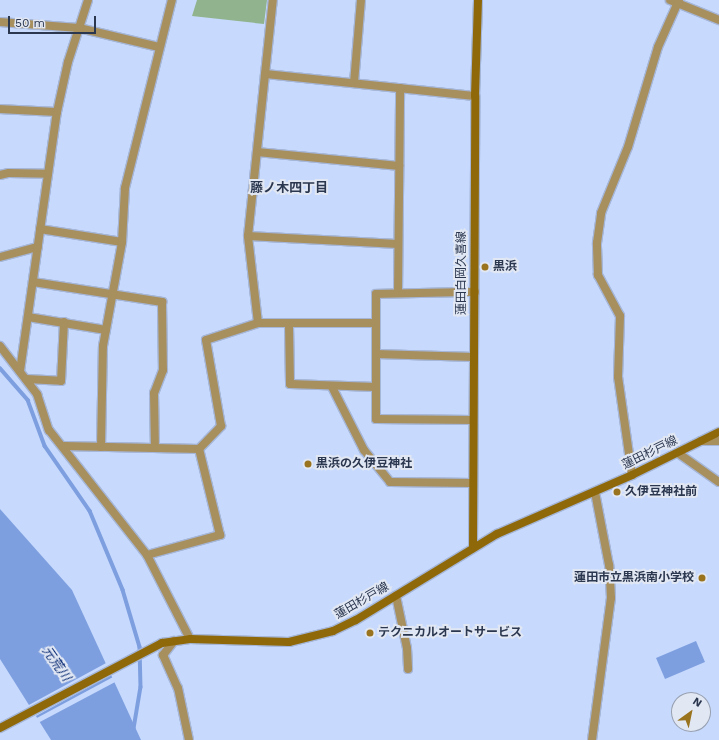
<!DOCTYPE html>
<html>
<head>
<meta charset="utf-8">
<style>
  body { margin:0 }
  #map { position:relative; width:719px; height:740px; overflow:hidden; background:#c7dafe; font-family:"Work Sans","Noto Sans JP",sans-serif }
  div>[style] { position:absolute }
  .green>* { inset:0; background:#91b48e }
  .water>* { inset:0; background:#7e9fdf }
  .pier>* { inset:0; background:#c7dafe }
  .stream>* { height:3.5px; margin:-1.75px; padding:0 1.75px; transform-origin:1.75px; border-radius:1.75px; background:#7e9fdf }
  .roads { filter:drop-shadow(1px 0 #a5b6d8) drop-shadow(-1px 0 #a5b6d8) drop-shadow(0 1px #a5b6d8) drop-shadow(0 -1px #a5b6d8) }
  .minor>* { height:8px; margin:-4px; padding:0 4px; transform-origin:4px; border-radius:4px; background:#a88f5e }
  .secondary>* { height:8px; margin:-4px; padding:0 4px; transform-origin:4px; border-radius:4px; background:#8f6909 }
  .dots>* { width:11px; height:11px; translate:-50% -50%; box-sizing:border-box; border:2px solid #e1e7f3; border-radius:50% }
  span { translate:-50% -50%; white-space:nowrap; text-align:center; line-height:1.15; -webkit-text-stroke:4px #e1e7f3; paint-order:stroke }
  .poi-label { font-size:12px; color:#2b374f; font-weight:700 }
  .left { translate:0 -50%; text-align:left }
  .right { translate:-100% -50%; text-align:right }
  .street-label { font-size:12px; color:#2b374f }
  .neighbourhood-label { font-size:13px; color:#2b374f; font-weight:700 }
  .water-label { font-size:13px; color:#092a73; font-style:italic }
  .north { position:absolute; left:671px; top:692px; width:40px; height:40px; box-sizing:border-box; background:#e1e7f3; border:1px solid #98a1b1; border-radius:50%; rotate:33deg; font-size:11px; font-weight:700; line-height:16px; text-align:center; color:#2b374f }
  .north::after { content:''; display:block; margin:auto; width:14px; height:18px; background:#99731e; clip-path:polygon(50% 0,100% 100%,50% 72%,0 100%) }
  .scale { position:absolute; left:8px; top:16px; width:88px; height:18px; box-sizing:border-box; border:2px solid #2b374f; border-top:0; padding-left:5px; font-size:12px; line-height:14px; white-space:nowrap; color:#2b374f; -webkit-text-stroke:3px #e1e7f3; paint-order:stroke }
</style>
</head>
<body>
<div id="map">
  <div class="green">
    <div style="clip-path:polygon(197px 0,267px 0,264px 24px,192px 16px)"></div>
  </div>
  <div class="water">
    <div style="clip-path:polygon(0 509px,72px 590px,141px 740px,51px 740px,0 659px)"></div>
    <div style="clip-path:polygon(696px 641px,705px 662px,665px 679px,656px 658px)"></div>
  </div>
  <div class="pier">
    <div style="clip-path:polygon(108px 662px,113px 674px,34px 717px,27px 706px)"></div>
    <div style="clip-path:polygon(115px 676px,117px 681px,38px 723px,35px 719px)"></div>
  </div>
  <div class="stream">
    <div style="left:0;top:368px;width:43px;rotate:48.8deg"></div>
    <div style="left:28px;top:400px;width:49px;rotate:69.7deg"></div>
    <div style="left:45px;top:446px;width:79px;rotate:55.3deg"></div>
    <div style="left:90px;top:511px;width:86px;rotate:67.3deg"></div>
    <div style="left:123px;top:590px;width:59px;rotate:73.4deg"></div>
    <div style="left:140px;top:647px;width:40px;rotate:88.6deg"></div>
    <div style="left:141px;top:687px;width:43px;rotate:99.5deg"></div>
  </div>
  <div class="roads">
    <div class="minor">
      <div style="left:670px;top:0;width:53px;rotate:22.2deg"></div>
      <div style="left:0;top:22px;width:79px;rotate:4.3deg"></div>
      <div style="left:79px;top:28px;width:82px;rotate:13.4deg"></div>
      <div style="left:265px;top:74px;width:211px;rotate:6deg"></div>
      <div style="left:354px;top:83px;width:83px;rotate:-85.2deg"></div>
      <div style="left:0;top:109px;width:57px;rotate:3deg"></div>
      <div style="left:257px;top:152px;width:143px;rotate:5.6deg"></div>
      <div style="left:0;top:175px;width:9px;rotate:-13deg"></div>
      <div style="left:9px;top:173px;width:39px;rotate:1deg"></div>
      <div style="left:40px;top:229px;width:83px;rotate:9deg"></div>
      <div style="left:248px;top:236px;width:150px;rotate:3.1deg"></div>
      <div style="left:0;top:257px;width:39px;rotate:-15deg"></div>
      <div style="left:33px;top:282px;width:131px;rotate:8.8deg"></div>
      <div style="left:162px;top:302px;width:68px;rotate:89.2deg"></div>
      <div style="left:163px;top:370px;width:25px;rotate:111deg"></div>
      <div style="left:154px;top:393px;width:55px;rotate:89deg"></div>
      <div style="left:398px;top:293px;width:205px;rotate:-89.4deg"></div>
      <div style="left:28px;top:317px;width:79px;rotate:9.5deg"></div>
      <div style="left:258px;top:323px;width:88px;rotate:-96.6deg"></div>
      <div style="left:248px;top:236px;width:237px;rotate:-84deg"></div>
      <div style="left:289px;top:325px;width:59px;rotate:89deg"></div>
      <div style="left:290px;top:384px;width:86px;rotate:2deg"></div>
      <div style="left:0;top:346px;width:61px;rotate:52.4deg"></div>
      <div style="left:37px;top:394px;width:38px;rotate:72deg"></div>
      <div style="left:49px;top:430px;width:159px;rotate:51.9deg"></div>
      <div style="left:147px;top:555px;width:94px;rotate:62.9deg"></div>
      <div style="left:376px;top:354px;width:98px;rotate:1.8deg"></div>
      <div style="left:20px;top:371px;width:262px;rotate:-81.9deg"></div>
      <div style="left:57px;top:112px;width:51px;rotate:-77.6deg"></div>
      <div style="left:68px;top:62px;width:65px;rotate:-72.1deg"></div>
      <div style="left:26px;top:379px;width:35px;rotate:3deg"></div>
      <div style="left:61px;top:381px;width:59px;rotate:-87.1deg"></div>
      <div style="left:332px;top:387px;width:71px;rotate:63.1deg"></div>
      <div style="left:364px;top:450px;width:41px;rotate:50.9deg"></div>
      <div style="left:390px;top:482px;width:82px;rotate:0.7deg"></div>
      <div style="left:473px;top:420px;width:97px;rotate:-179.4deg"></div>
      <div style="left:376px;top:419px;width:125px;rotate:-90deg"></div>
      <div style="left:376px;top:294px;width:99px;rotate:-1.2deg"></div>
      <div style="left:701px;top:441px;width:18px"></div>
      <div style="left:63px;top:446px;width:136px;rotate:1.3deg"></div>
      <div style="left:199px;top:449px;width:32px;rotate:-46deg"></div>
      <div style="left:221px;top:426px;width:87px;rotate:-99.9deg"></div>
      <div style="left:206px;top:340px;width:55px;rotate:-18.1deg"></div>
      <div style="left:258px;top:323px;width:118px"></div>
      <div style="left:101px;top:447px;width:101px;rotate:-88.9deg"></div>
      <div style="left:103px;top:346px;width:106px;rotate:-79.6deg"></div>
      <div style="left:122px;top:242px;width:54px;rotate:-86.8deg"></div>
      <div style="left:125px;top:188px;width:194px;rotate:-76deg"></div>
      <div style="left:678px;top:453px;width:50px;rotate:35.3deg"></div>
      <div style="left:632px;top:475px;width:99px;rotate:-98.1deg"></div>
      <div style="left:618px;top:377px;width:61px;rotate:-88.1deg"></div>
      <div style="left:620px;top:316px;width:47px;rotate:-118.2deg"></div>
      <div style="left:598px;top:275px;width:32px;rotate:-92deg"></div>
      <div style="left:597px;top:243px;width:30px;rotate:-82deg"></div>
      <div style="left:601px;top:213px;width:71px;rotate:-67.8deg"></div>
      <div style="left:628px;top:147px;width:104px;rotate:-73.3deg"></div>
      <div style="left:658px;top:47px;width:51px;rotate:-65.9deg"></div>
      <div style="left:147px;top:555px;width:76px;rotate:-15.3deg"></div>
      <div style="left:220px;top:535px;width:89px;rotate:-103.7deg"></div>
      <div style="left:396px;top:596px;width:53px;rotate:78.1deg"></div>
      <div style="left:407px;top:648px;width:21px;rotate:87deg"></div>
      <div style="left:174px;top:641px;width:18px;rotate:128deg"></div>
      <div style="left:163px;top:655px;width:36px;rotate:66deg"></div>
      <div style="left:178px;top:688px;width:53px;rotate:78.1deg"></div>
      <div style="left:592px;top:740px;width:143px;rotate:-82.4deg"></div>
      <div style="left:611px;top:598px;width:33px;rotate:-93deg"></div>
      <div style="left:609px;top:565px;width:74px;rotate:-100.9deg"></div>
    </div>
    <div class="secondary">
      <div style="left:473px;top:547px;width:451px;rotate:-89.7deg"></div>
      <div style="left:475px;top:96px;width:96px;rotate:-88.2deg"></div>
      <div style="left:0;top:728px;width:183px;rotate:-27.7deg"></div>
      <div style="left:162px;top:643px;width:28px;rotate:-8deg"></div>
      <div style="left:190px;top:639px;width:99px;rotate:1.7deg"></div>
      <div style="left:289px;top:642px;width:45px;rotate:-14deg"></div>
      <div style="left:333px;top:631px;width:25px;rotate:-26deg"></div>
      <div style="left:356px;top:620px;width:165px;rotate:-31.4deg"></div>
      <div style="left:497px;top:534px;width:147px;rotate:-23.6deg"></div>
      <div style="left:632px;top:475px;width:97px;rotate:-26.3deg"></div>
    </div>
  </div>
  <div class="dots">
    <div style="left:485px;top:267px;background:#99731e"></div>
    <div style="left:308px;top:464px;background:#99731e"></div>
    <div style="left:617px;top:492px;background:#99731e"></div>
    <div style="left:702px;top:578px;background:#99731e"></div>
    <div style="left:370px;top:633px;background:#99731e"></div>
  </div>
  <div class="poi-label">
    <span class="left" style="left:493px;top:267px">黒浜</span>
    <span class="left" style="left:316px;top:464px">黒浜の久伊豆神社</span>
    <span class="left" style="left:625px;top:492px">久伊豆神社前</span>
    <span class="right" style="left:694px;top:578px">蓮田市立黒浜南小学校</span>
    <span class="left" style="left:378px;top:633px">テクニカルオートサービス</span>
  </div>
  <div class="street-label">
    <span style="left:462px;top:273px;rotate:-90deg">蓮田白岡久喜線</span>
    <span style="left:650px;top:453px;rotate:-26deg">蓮田杉戸線</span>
    <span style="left:362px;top:601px;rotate:-30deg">蓮田杉戸線</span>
  </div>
  <div class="neighbourhood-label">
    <span style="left:289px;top:188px">藤ノ木四丁目</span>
  </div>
  <div class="water-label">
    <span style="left:56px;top:664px;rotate:55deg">元荒川</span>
  </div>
  <div class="north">N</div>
  <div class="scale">50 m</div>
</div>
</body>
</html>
